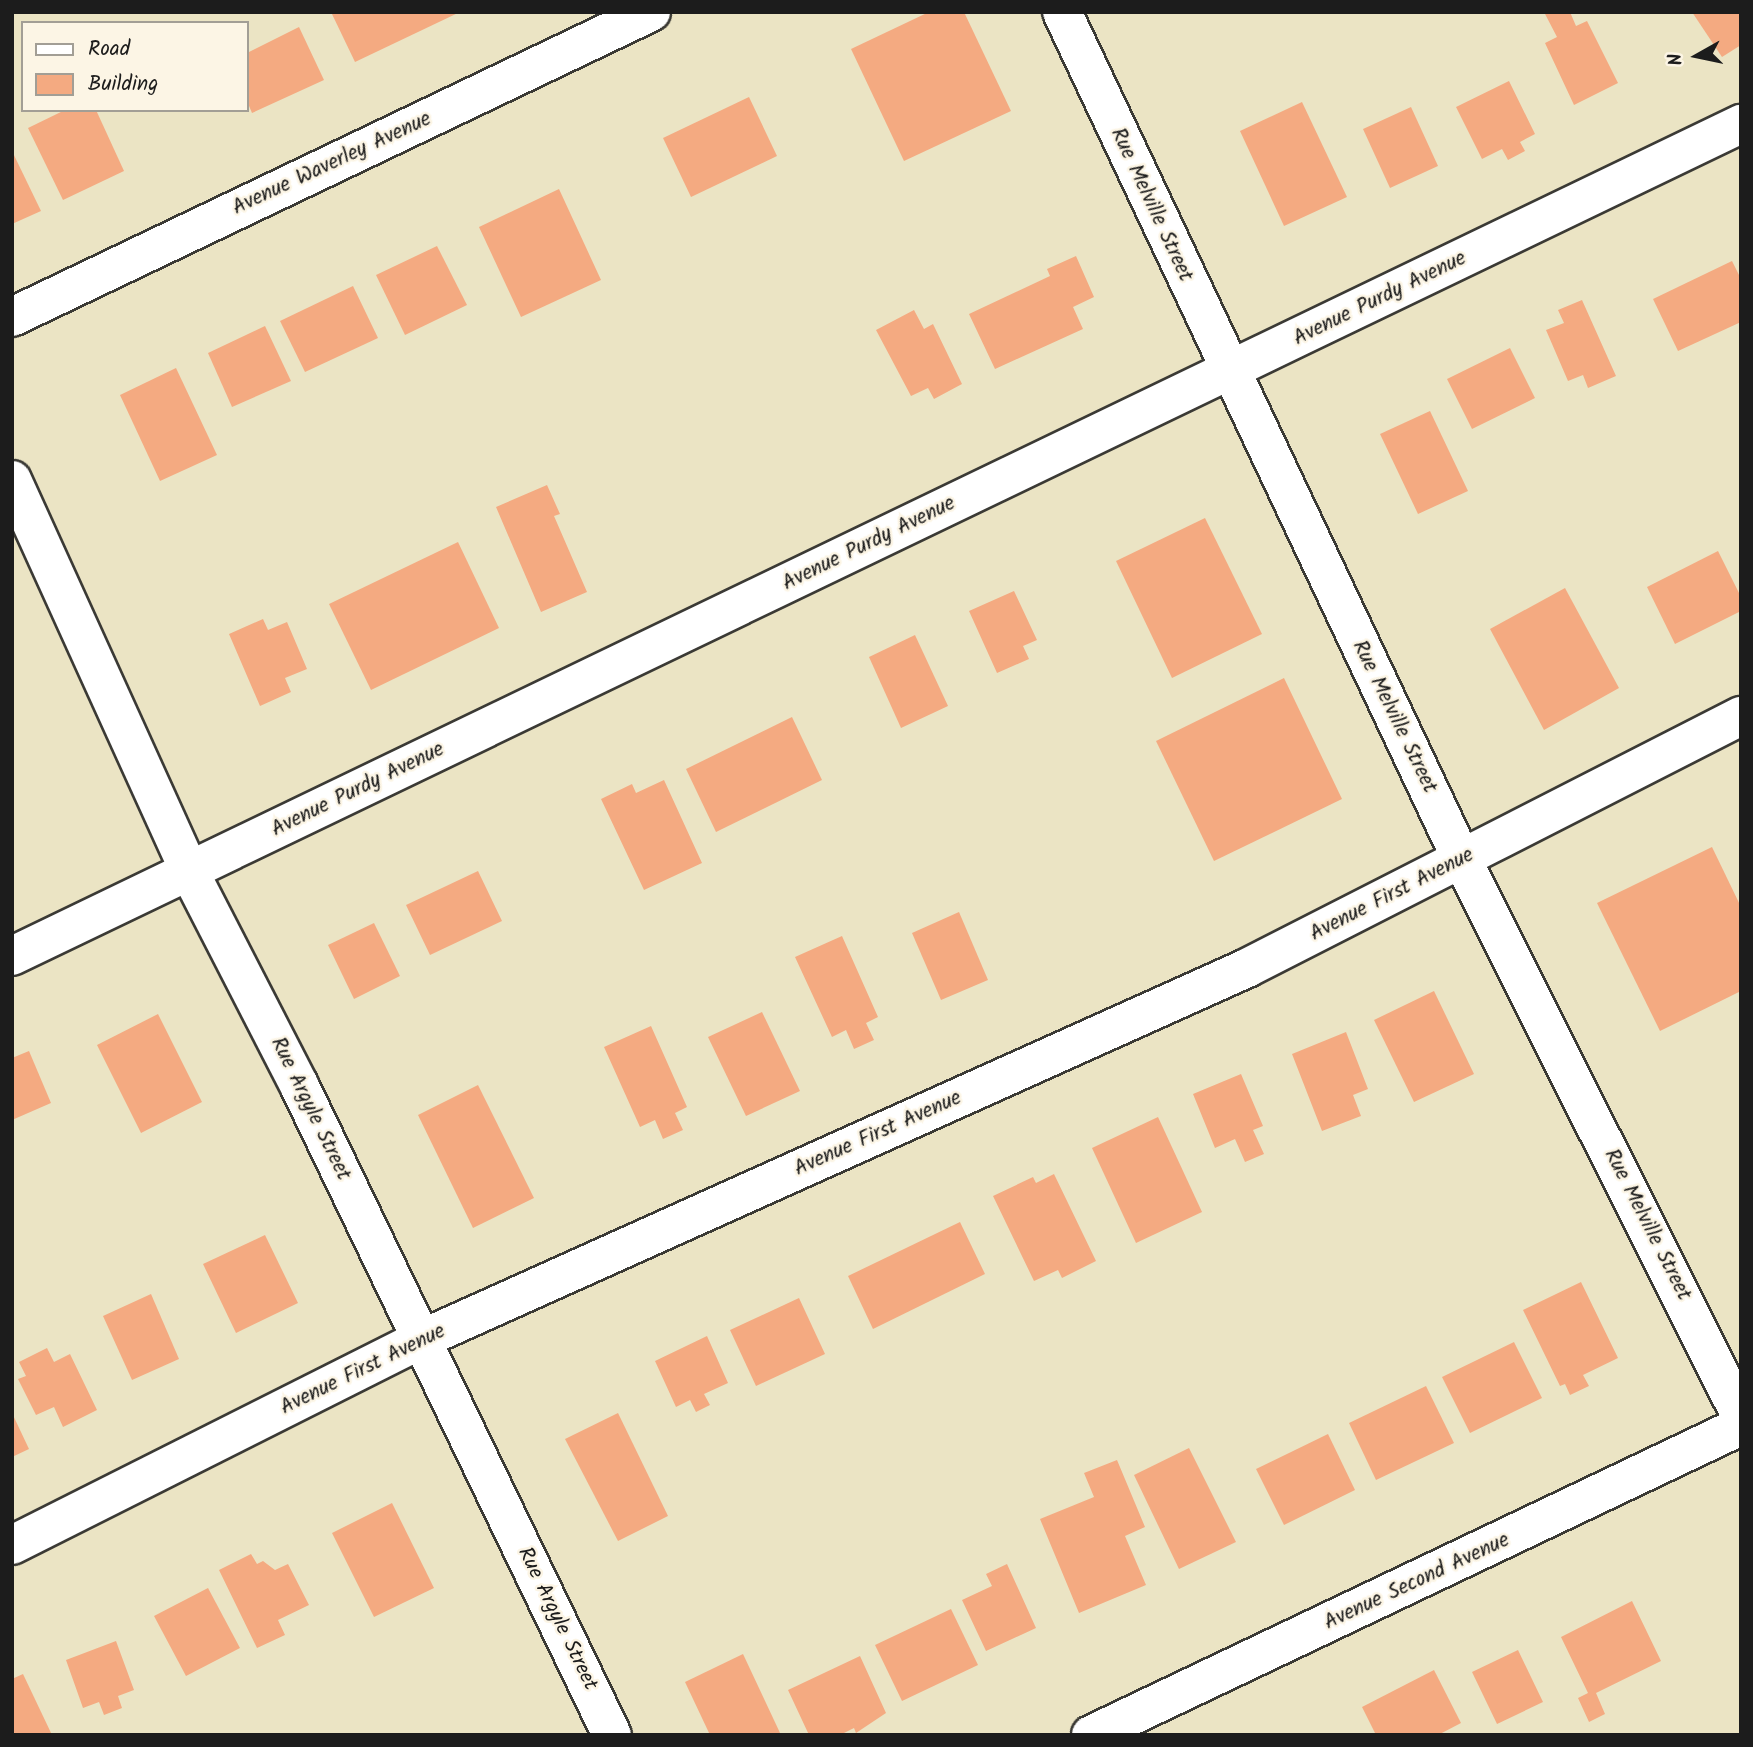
<!DOCTYPE html>
<html>
<head>
<meta charset="utf-8">
<style>
  body { margin:0 }
  #map { position:relative; width:1753px; height:1747px; overflow:hidden; background:#ebe4c4; font-family:Kalam,sans-serif }
  div>[style] { position:absolute }
  .building>* { inset:0; background:#f4aa81 }
  .roads { filter:drop-shadow(2px 0 #3b3a35) drop-shadow(-2px 0 #3b3a35) drop-shadow(0 2px #3b3a35) drop-shadow(0 -2px #3b3a35) }
  .minor>* { height:38px; margin:-19px; padding:0 19px; transform-origin:19px; border-radius:19px; background:#fff }
  .tertiary>* { height:38px; margin:-19px; padding:0 19px; transform-origin:19px; border-radius:19px; background:#fff }
  span { translate:-50% -50%; white-space:nowrap; text-align:center; line-height:1.15; -webkit-text-stroke:5px #fcf5e5; paint-order:stroke }
  .street-label { font-size:21px; color:#1c1c1c }
  .frame { position:absolute; inset:0; border:14px solid #1c1c1c; pointer-events:none }
  .legend { position:absolute; left:21px; top:21px; width:228px; height:91px; box-sizing:border-box; background:#fcf5e5; border:2px solid #a29e95; margin:0; padding:9px 12px; list-style:none; font-size:21px; color:#1c1c1c }
  .legend li { display:flex; align-items:center; gap:14px; height:35px }
  .legend b { width:35px; border:2px solid #a29e95 }
  .north { position:absolute; left:1662px; top:21px; width:70px; height:70px; -webkit-text-stroke:5px #fcf5e5; paint-order:stroke; rotate:261deg; font-size:19px; font-weight:700; line-height:28px; text-align:center; color:#1c1c1c }
  .north::after { content:''; display:block; margin:auto; width:24px; height:32px; background:#1c1c1c; clip-path:polygon(50% 0,100% 100%,50% 72%,0 100%) }
</style>
</head>
<body>
<div id="map">
  <div class="building">
    <div style="clip-path:polygon(331px 12px,460px 12px,355px 62px)"></div>
    <div style="clip-path:polygon(929px 12px,964px 12px,1011px 111px,904px 161px,851px 49px)"></div>
    <div style="clip-path:polygon(1544px 12px,1570px 12px,1576px 26px,1587px 21px,1618px 83px,1574px 105px,1545px 43px,1557px 37px)"></div>
    <div style="clip-path:polygon(1692px 12px,1741px 12px,1741px 45px,1722px 57px)"></div>
    <div style="clip-path:polygon(299px 27px,324px 80px,252px 113px,247px 101px,247px 53px)"></div>
    <div style="clip-path:polygon(1509px 81px,1535px 134px,1520px 142px,1525px 151px,1508px 160px,1502px 149px,1482px 159px,1456px 107px)"></div>
    <div style="clip-path:polygon(749px 97px,777px 156px,691px 197px,663px 138px)"></div>
    <div style="clip-path:polygon(1302px 102px,1347px 197px,1284px 226px,1240px 131px)"></div>
    <div style="clip-path:polygon(1411px 107px,1438px 166px,1390px 188px,1363px 129px)"></div>
    <div style="clip-path:polygon(65px 110px,96px 110px,124px 171px,63px 200px,28px 128px)"></div>
    <div style="clip-path:polygon(12px 151px,41px 211px,12px 224px)"></div>
    <div style="clip-path:polygon(559px 189px,601px 280px,521px 317px,479px 227px)"></div>
    <div style="clip-path:polygon(437px 246px,467px 305px,405px 335px,376px 275px)"></div>
    <div style="clip-path:polygon(1076px 256px,1094px 297px,1073px 307px,1083px 329px,995px 369px,969px 314px,1050px 276px,1047px 269px)"></div>
    <div style="clip-path:polygon(1732px 261px,1741px 279px,1741px 322px,1678px 351px,1653px 299px)"></div>
    <div style="clip-path:polygon(353px 286px,378px 338px,305px 372px,280px 321px)"></div>
    <div style="clip-path:polygon(1582px 300px,1616px 376px,1588px 388px,1583px 375px,1568px 381px,1546px 330px,1564px 323px,1558px 310px)"></div>
    <div style="clip-path:polygon(914px 310px,924px 329px,933px 324px,962px 384px,934px 399px,928px 388px,911px 396px,876px 330px)"></div>
    <div style="clip-path:polygon(265px 326px,291px 381px,232px 407px,208px 353px)"></div>
    <div style="clip-path:polygon(1510px 348px,1535px 398px,1472px 429px,1447px 379px)"></div>
    <div style="clip-path:polygon(176px 368px,217px 455px,160px 481px,120px 395px)"></div>
    <div style="clip-path:polygon(1430px 411px,1468px 491px,1418px 514px,1380px 434px)"></div>
    <div style="clip-path:polygon(547px 485px,560px 514px,554px 516px,587px 592px,541px 612px,496px 507px)"></div>
    <div style="clip-path:polygon(1205px 518px,1262px 634px,1172px 678px,1116px 561px)"></div>
    <div style="clip-path:polygon(458px 542px,499px 628px,371px 690px,329px 604px)"></div>
    <div style="clip-path:polygon(1718px 551px,1741px 597px,1741px 611px,1675px 644px,1647px 587px)"></div>
    <div style="clip-path:polygon(1565px 588px,1619px 688px,1544px 730px,1490px 629px)"></div>
    <div style="clip-path:polygon(1014px 591px,1037px 640px,1023px 646px,1029px 659px,997px 673px,969px 611px)"></div>
    <div style="clip-path:polygon(263px 619px,268px 630px,287px 622px,307px 669px,285px 678px,291px 692px,260px 706px,229px 634px)"></div>
    <div style="clip-path:polygon(915px 635px,948px 706px,901px 728px,869px 657px)"></div>
    <div style="clip-path:polygon(1284px 678px,1342px 799px,1214px 861px,1156px 741px)"></div>
    <div style="clip-path:polygon(792px 717px,822px 780px,716px 832px,686px 769px)"></div>
    <div style="clip-path:polygon(664px 780px,702px 863px,644px 890px,601px 799px,632px 784px,636px 793px)"></div>
    <div style="clip-path:polygon(1712px 847px,1741px 907px,1741px 991px,1660px 1031px,1597px 903px)"></div>
    <div style="clip-path:polygon(478px 871px,502px 921px,430px 955px,406px 905px)"></div>
    <div style="clip-path:polygon(959px 912px,988px 980px,941px 1000px,912px 933px)"></div>
    <div style="clip-path:polygon(374px 923px,400px 976px,354px 999px,328px 945px)"></div>
    <div style="clip-path:polygon(842px 936px,878px 1017px,866px 1023px,874px 1040px,854px 1049px,846px 1030px,832px 1037px,795px 957px)"></div>
    <div style="clip-path:polygon(1434px 991px,1474px 1074px,1414px 1102px,1374px 1020px)"></div>
    <div style="clip-path:polygon(762px 1012px,800px 1091px,746px 1116px,708px 1037px)"></div>
    <div style="clip-path:polygon(158px 1014px,202px 1102px,141px 1133px,97px 1045px)"></div>
    <div style="clip-path:polygon(651px 1026px,687px 1107px,675px 1113px,683px 1130px,663px 1139px,655px 1120px,640px 1127px,604px 1047px)"></div>
    <div style="clip-path:polygon(1346px 1032px,1368px 1089px,1353px 1095px,1361px 1116px,1322px 1131px,1292px 1054px)"></div>
    <div style="clip-path:polygon(29px 1051px,51px 1103px,12px 1120px,12px 1058px)"></div>
    <div style="clip-path:polygon(1241px 1074px,1263px 1126px,1253px 1130px,1264px 1154px,1245px 1162px,1235px 1139px,1215px 1148px,1193px 1094px)"></div>
    <div style="clip-path:polygon(478px 1085px,534px 1198px,473px 1228px,418px 1115px)"></div>
    <div style="clip-path:polygon(1158px 1117px,1202px 1212px,1136px 1243px,1092px 1148px)"></div>
    <div style="clip-path:polygon(1054px 1174px,1096px 1261px,1062px 1278px,1058px 1270px,1034px 1281px,993px 1196px,1033px 1177px,1036px 1183px)"></div>
    <div style="clip-path:polygon(960px 1222px,985px 1274px,873px 1329px,848px 1276px)"></div>
    <div style="clip-path:polygon(265px 1235px,298px 1303px,236px 1333px,203px 1264px)"></div>
    <div style="clip-path:polygon(1581px 1282px,1618px 1358px,1583px 1375px,1589px 1386px,1570px 1395px,1565px 1384px,1560px 1386px,1523px 1310px)"></div>
    <div style="clip-path:polygon(151px 1294px,179px 1359px,132px 1380px,103px 1316px)"></div>
    <div style="clip-path:polygon(799px 1298px,825px 1354px,756px 1386px,730px 1330px)"></div>
    <div style="clip-path:polygon(707px 1336px,728px 1383px,704px 1394px,710px 1405px,696px 1412px,690px 1400px,676px 1407px,655px 1361px)"></div>
    <div style="clip-path:polygon(1514px 1342px,1542px 1398px,1470px 1433px,1442px 1377px)"></div>
    <div style="clip-path:polygon(47px 1348px,54px 1362px,70px 1354px,97px 1410px,63px 1427px,54px 1407px,36px 1415px,18px 1379px,26px 1376px,19px 1362px)"></div>
    <div style="clip-path:polygon(1426px 1386px,1454px 1443px,1376px 1480px,1349px 1423px)"></div>
    <div style="clip-path:polygon(12px 1413px,29px 1449px,12px 1457px)"></div>
    <div style="clip-path:polygon(618px 1413px,668px 1516px,618px 1541px,565px 1439px)"></div>
    <div style="clip-path:polygon(1328px 1434px,1355px 1490px,1284px 1525px,1256px 1469px)"></div>
    <div style="clip-path:polygon(1189px 1448px,1236px 1542px,1179px 1569px,1134px 1475px)"></div>
    <div style="clip-path:polygon(1117px 1460px,1145px 1527px,1125px 1536px,1146px 1585px,1079px 1613px,1040px 1519px,1094px 1497px,1084px 1473px)"></div>
    <div style="clip-path:polygon(392px 1503px,434px 1588px,374px 1617px,332px 1533px)"></div>
    <div style="clip-path:polygon(251px 1554px,257px 1564px,263px 1561px,275px 1570px,288px 1564px,309px 1605px,278px 1620px,285px 1635px,257px 1648px,219px 1570px)"></div>
    <div style="clip-path:polygon(1007px 1564px,1036px 1628px,986px 1651px,962px 1600px,992px 1586px,986px 1574px)"></div>
    <div style="clip-path:polygon(208px 1588px,240px 1648px,186px 1676px,154px 1616px)"></div>
    <div style="clip-path:polygon(1632px 1601px,1661px 1661px,1596px 1693px,1605px 1714px,1589px 1722px,1578px 1698px,1588px 1693px,1561px 1637px)"></div>
    <div style="clip-path:polygon(951px 1609px,978px 1665px,902px 1701px,875px 1645px)"></div>
    <div style="clip-path:polygon(116px 1641px,134px 1690px,118px 1696px,122px 1708px,104px 1715px,99px 1702px,83px 1708px,66px 1660px)"></div>
    <div style="clip-path:polygon(1518px 1650px,1543px 1702px,1497px 1724px,1472px 1672px)"></div>
    <div style="clip-path:polygon(743px 1654px,781px 1735px,710px 1735px,685px 1682px)"></div>
    <div style="clip-path:polygon(860px 1656px,886px 1713px,856px 1733px,854px 1728px,840px 1735px,809px 1735px,788px 1690px)"></div>
    <div style="clip-path:polygon(1434px 1670px,1461px 1723px,1438px 1735px,1376px 1735px,1362px 1707px)"></div>
    <div style="clip-path:polygon(23px 1674px,52px 1735px,12px 1735px,12px 1679px)"></div>
  </div>
  <div class="roads">
    <div class="minor">
      <div style="left:1062px;top:12px;width:938px;rotate:64.75deg"></div>
      <div style="left:1462px;top:860px;width:622px;rotate:63.35deg"></div>
      <div style="left:12px;top:317px;width:708px;rotate:-25.52deg"></div>
      <div style="left:12px;top:480px;width:429px;rotate:65.6deg"></div>
      <div style="left:189px;top:871px;width:241px;rotate:62.8deg"></div>
      <div style="left:299px;top:1085px;width:721px;rotate:64.29deg"></div>
      <div style="left:12px;top:1545px;width:459px;rotate:-26.7deg"></div>
      <div style="left:422px;top:1339px;width:905px;rotate:-24.21deg"></div>
      <div style="left:1247px;top:968px;width:555px;rotate:-27.03deg"></div>
      <div style="left:1091px;top:1735px;width:720px;rotate:-25.43deg"></div>
    </div>
    <div class="tertiary">
      <div style="left:12px;top:956px;width:1919px;rotate:-25.7deg"></div>
    </div>
  </div>
  <div class="street-label">
    <span style="left:332px;top:164px;rotate:-25deg">Avenue Waverley Avenue</span>
    <span style="left:1151px;top:205px;rotate:65deg">Rue Melville Street</span>
    <span style="left:1380px;top:299px;rotate:-26deg">Avenue Purdy Avenue</span>
    <span style="left:869px;top:544px;rotate:-26deg">Avenue Purdy Avenue</span>
    <span style="left:1394px;top:717px;rotate:64deg">Rue Melville Street</span>
    <span style="left:358px;top:790px;rotate:-26deg">Avenue Purdy Avenue</span>
    <span style="left:1392px;top:895px;rotate:-27deg">Avenue First Avenue</span>
    <span style="left:310px;top:1109px;rotate:64deg">Rue Argyle Street</span>
    <span style="left:878px;top:1134px;rotate:-24deg">Avenue First Avenue</span>
    <span style="left:1647px;top:1225px;rotate:63deg">Rue Melville Street</span>
    <span style="left:363px;top:1370px;rotate:-26deg">Avenue First Avenue</span>
    <span style="left:1417px;top:1582px;rotate:-25deg">Avenue Second Avenue</span>
    <span style="left:557px;top:1619px;rotate:64deg">Rue Argyle Street</span>
  </div>
  <div class="frame"></div>
  <ul class="legend">
  <li><b style="height:9px;background:#fff"></b>Road</li>
  <li><b style="height:19px;background:#f4aa81"></b>Building</li>
  </ul>
  <div class="north">N</div>
</div>
</body>
</html>
